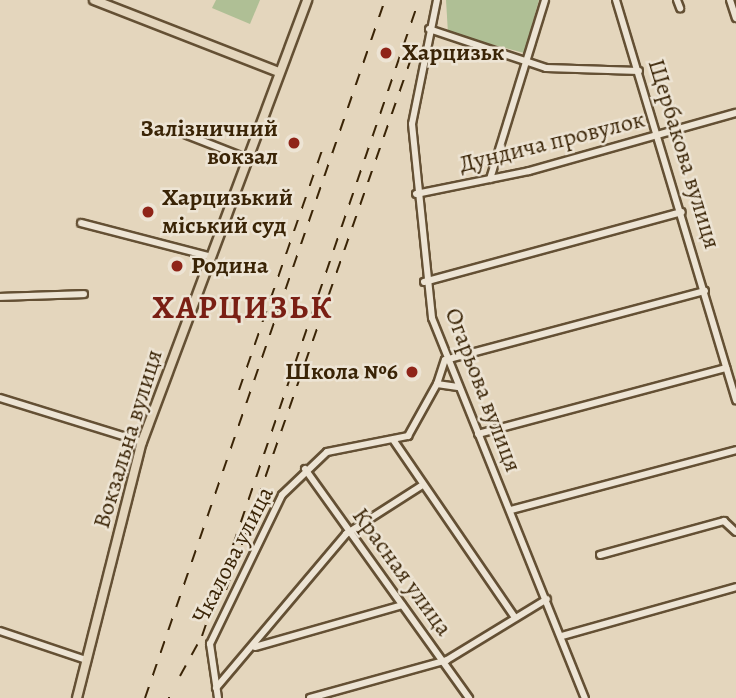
<!DOCTYPE html>
<html>
<head>
<meta charset="utf-8">
<style>
  body { margin:0 }
  #map { position:relative; width:736px; height:698px; overflow:hidden; background:#e4d6bd; font-family:Alegreya,serif }
  div>[style] { position:absolute }
  .green>* { inset:0; background:#afbf95 }
  .roads { filter:drop-shadow(2px 0 #645034) drop-shadow(-2px 0 #645034) drop-shadow(0 2px #645034) drop-shadow(0 -2px #645034) }
  .minor>* { height:6px; margin:-3px; padding:0 3px; transform-origin:3px; border-radius:3px; background:#ede4d4 }
  .major>* { height:8px; margin:-4px; padding:0 4px; transform-origin:4px; border-radius:4px; background:#e4d6bd }
  .rail>* { height:2px; margin-top:-1px; transform-origin:0; background:repeating-linear-gradient(90deg,#3a2406 0 12px,transparent 0 24px) }
  .dots>* { width:19px; height:19px; translate:-50% -50%; box-sizing:border-box; border:4px solid #ede4d4; border-radius:50% }
  span { translate:-50% -50%; white-space:nowrap; text-align:center; line-height:1.15; -webkit-text-stroke:5px #ede4d4; paint-order:stroke }
  .poi-label { font-size:24px; color:#3a2406; font-weight:700 }
  .left { translate:0 -50%; text-align:left }
  .right { translate:-100% -50%; text-align:right }
  .street-label { font-size:24px; color:#3a2406 }
  .district-label { font-size:32px; color:#7a1f14; font-weight:700; letter-spacing:2px }
</style>
</head>
<body>
<div id="map">
  <div class="green">
    <div style="clip-path:polygon(216px 0,260px 0,250px 24px,212px 8px)"></div>
    <div style="clip-path:polygon(446px 0,539px 0,524px 53px,448px 33px)"></div>
  </div>
  <div class="roads">
    <div class="minor">
      <div style="left:437px;top:0;width:126px;rotate:101.4deg"></div>
      <div style="left:412px;top:124px;width:195px;rotate:84.1deg"></div>
      <div style="left:432px;top:318px;width:410px;rotate:68.1deg"></div>
      <div style="left:616px;top:0;width:418px;rotate:73.3deg"></div>
      <div style="left:677px;top:0;width:9px;rotate:69deg"></div>
      <div style="left:730px;top:0;width:19px;rotate:72deg"></div>
      <div style="left:429px;top:29px;width:123px;rotate:18.4deg"></div>
      <div style="left:546px;top:68px;width:93px;rotate:1.8deg"></div>
      <div style="left:187px;top:135px;width:63px;rotate:21.3deg"></div>
      <div style="left:490px;top:179px;width:187px;rotate:-72.9deg"></div>
      <div style="left:416px;top:194px;width:115px;rotate:-11.5deg"></div>
      <div style="left:529px;top:171px;width:215px;rotate:-15.7deg"></div>
      <div style="left:81px;top:223px;width:132px;rotate:14.5deg"></div>
      <div style="left:424px;top:282px;width:267px;rotate:-15.2deg"></div>
      <div style="left:0;top:297px;width:84px;rotate:-2deg"></div>
      <div style="left:437px;top:384px;width:25px;rotate:-72deg"></div>
      <div style="left:445px;top:360px;width:269px;rotate:-14.9deg"></div>
      <div style="left:0;top:398px;width:149px;rotate:17.2deg"></div>
      <div style="left:478px;top:434px;width:257px;rotate:-14.9deg"></div>
      <div style="left:394px;top:441px;width:212px;rotate:55.6deg"></div>
      <div style="left:305px;top:469px;width:282px;rotate:54.4deg"></div>
      <div style="left:511px;top:510px;width:233px;rotate:-14.9deg"></div>
      <div style="left:600px;top:555px;width:129px;rotate:-15.3deg"></div>
      <div style="left:724px;top:521px;width:16px;rotate:43deg"></div>
      <div style="left:0;top:631px;width:91px;rotate:18.6deg"></div>
      <div style="left:562px;top:636px;width:181px;rotate:-15.7deg"></div>
      <div style="left:255px;top:647px;width:153px;rotate:-15.9deg"></div>
      <div style="left:216px;top:688px;width:202px;rotate:-49.8deg"></div>
      <div style="left:346px;top:534px;width:89px;rotate:-32.6deg"></div>
      <div style="left:218px;top:698px;width:55px;rotate:-98.4deg"></div>
      <div style="left:210px;top:644px;width:165px;rotate:-64.2deg"></div>
      <div style="left:282px;top:495px;width:62px;rotate:-43.7deg"></div>
      <div style="left:327px;top:452px;width:83px;rotate:-11.2deg"></div>
      <div style="left:408px;top:436px;width:60px;rotate:-60.9deg"></div>
      <div style="left:437px;top:384px;width:21px;rotate:8deg"></div>
      <div style="left:310px;top:698px;width:142px;rotate:-15.5deg"></div>
      <div style="left:447px;top:660px;width:117px;rotate:-31.4deg"></div>
    </div>
    <div class="major">
      <div style="left:94px;top:0;width:199px;rotate:21.3deg"></div>
      <div style="left:77px;top:698px;width:264px;rotate:-75.8deg"></div>
      <div style="left:142px;top:442px;width:472px;rotate:-69.5deg"></div>
    </div>
  </div>
  <div class="rail">
    <div style="left:239px;top:390px;width:259px;rotate:-70.9deg"></div>
    <div style="left:226px;top:590px;width:569px;rotate:-70.8deg"></div>
    <div style="left:180px;top:676px;width:46px;rotate:-61.2deg"></div>
    <div style="left:202px;top:636px;width:672px;rotate:-71.16deg"></div>
    <div style="left:145px;top:698px;width:738px;rotate:-71.03deg"></div>
    <div style="left:169px;top:698px;width:1px;rotate:-90deg"></div>
  </div>
  <div class="dots">
    <div style="left:386px;top:53px;background:#8f2418"></div>
    <div style="left:294px;top:143px;background:#8f2418"></div>
    <div style="left:148px;top:212px;background:#8f2418"></div>
    <div style="left:177px;top:266px;background:#8f2418"></div>
    <div style="left:412px;top:372px;background:#8f2418"></div>
  </div>
  <div class="poi-label">
    <span class="left" style="left:402px;top:53px">Харцизьк</span>
    <span class="right" style="left:278px;top:143px">Залізничний<br>вокзал</span>
    <span class="left" style="left:162px;top:212px">Харцизький<br>міський суд</span>
    <span class="left" style="left:191px;top:266px">Родина</span>
    <span class="right" style="left:398px;top:372px">Школа №6</span>
  </div>
  <div class="street-label">
    <span style="left:552px;top:142px;rotate:-14deg">Дундича провулок</span>
    <span style="left:684px;top:154px;rotate:73deg">Щербакова вулиця</span>
    <span style="left:483px;top:390px;rotate:69deg">Огарьова вулиця</span>
    <span style="left:128px;top:439px;rotate:-73deg">Вокзальна вулиця</span>
    <span style="left:233px;top:555px;rotate:-63deg">Чкалова улица</span>
    <span style="left:402px;top:572px;rotate:54deg">Красная улица</span>
  </div>
  <div class="district-label">
    <span style="left:243px;top:307px">ХАРЦИЗЬК</span>
  </div>
</div>
</body>
</html>
